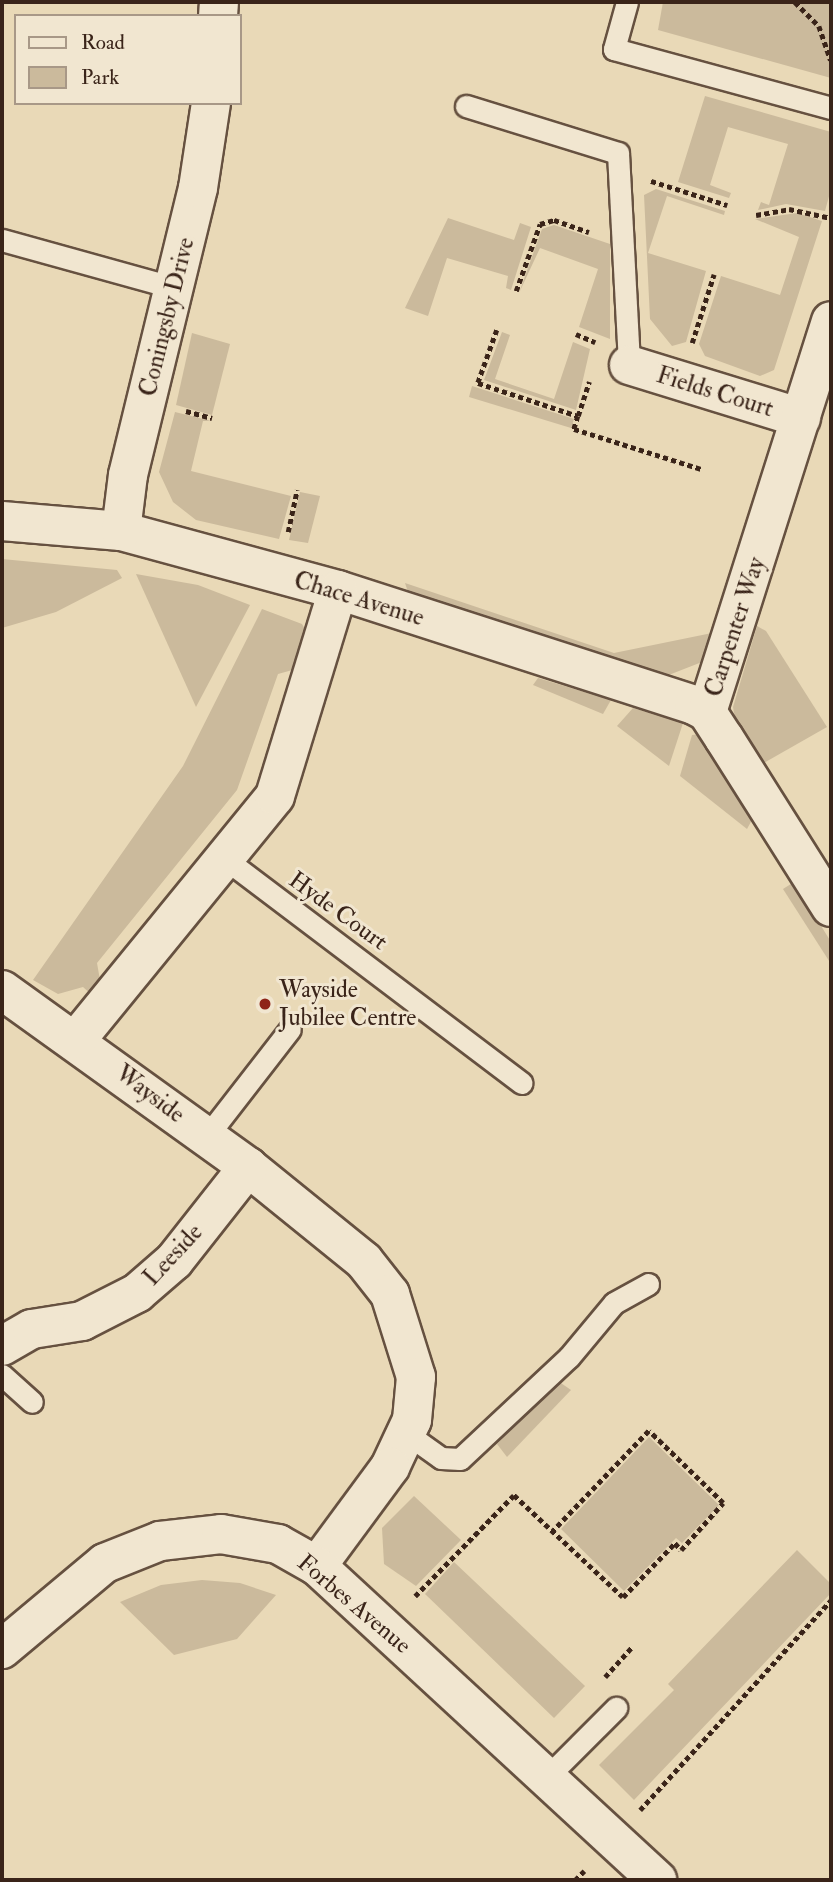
<!DOCTYPE html>
<html>
<head>
<meta charset="utf-8">
<style>
  body { margin:0 }
  #map { position:relative; width:833px; height:1882px; overflow:hidden; background:#e9d9b7; font-family:"IM FELL Double Pica",serif }
  div>[style] { position:absolute }
  .green>* { inset:0; background:#cbba9c }
  .path>* { height:4.5px; margin-top:-2.25px; transform-origin:0; background:repeating-linear-gradient(90deg,#3a2419 0 5px,transparent 0 8.5px) }
  .roads { filter:drop-shadow(2px 0 #665140) drop-shadow(-2px 0 #665140) drop-shadow(0 2px #665140) drop-shadow(0 -2px #665140) }
  .service>* { height:21px; margin:-10.5px; padding:0 10.5px; transform-origin:10.5px; border-radius:10.5px; background:#f1e6d0 }
  .minor>* { height:38px; margin:-19px; padding:0 19px; transform-origin:19px; border-radius:19px; background:#f1e6d0 }
  .dots>* { width:19px; height:19px; translate:-50% -50%; box-sizing:border-box; border:4px solid #f1e6d0; border-radius:50% }
  span { translate:-50% -50%; white-space:nowrap; text-align:center; line-height:1.15; -webkit-text-stroke:6px #f1e6d0; paint-order:stroke }
  .street-label { font-size:24px; color:#3a2419 }
  .poi-label { font-size:24px; color:#3a2419 }
  .left { translate:0 -50%; text-align:left }
  .frame { position:absolute; inset:0; border:4px solid #3a2419; pointer-events:none }
  .legend { position:absolute; left:14px; top:14px; width:228px; height:91px; box-sizing:border-box; background:#f1e6d0; border:2px solid #a89887; margin:0; padding:9px 12px; list-style:none; font-size:21px; color:#3a2419 }
  .legend li { display:flex; align-items:center; gap:14px; height:35px }
  .legend b { width:35px; border:2px solid #a89887 }
</style>
</head>
<body>
<div id="map">
  <div class="green">
    <div style="clip-path:polygon(663px 2px,831px 2px,831px 78px,658px 30px)"></div>
    <div style="clip-path:polygon(705px 96px,831px 132px,831px 189px,825px 211px,786px 204px,758px 210px,761px 202px,769px 205px,788px 144px,728px 127px,710px 185px,731px 193px,729px 198px,678px 182px)"></div>
    <div style="clip-path:polygon(656px 189px,725px 211px,724px 215px,667px 196px,648px 253px,706px 271px,686px 342px,672px 346px,650px 319px,644px 195px)"></div>
    <div style="clip-path:polygon(797px 213px,822px 221px,774px 370px,760px 376px,705px 356px,699px 344px,721px 276px,780px 295px,799px 237px,755px 219px)"></div>
    <div style="clip-path:polygon(448px 218px,514px 240px,520px 223px,531px 227px,511px 290px,506px 288px,508px 276px,447px 258px,428px 316px,405px 308px)"></div>
    <div style="clip-path:polygon(554px 225px,610px 244px,610px 339px,579px 327px,598px 269px,540px 248px,519px 293px,542px 229px)"></div>
    <div style="clip-path:polygon(502px 332px,510px 335px,495px 379px,554px 399px,573px 342px,590px 349px,576px 410px,484px 380px)"></div>
    <div style="clip-path:polygon(192px 333px,230px 344px,212px 415px,176px 405px)"></div>
    <div style="clip-path:polygon(472px 386px,574px 419px,571px 428px,469px 397px)"></div>
    <div style="clip-path:polygon(175px 412px,211px 421px,203px 421px,191px 471px,291px 496px,279px 539px,196px 520px,173px 502px,159px 472px)"></div>
    <div style="clip-path:polygon(300px 492px,320px 496px,308px 543px,289px 540px)"></div>
    <div style="clip-path:polygon(2px 559px,117px 570px,122px 578px,56px 612px,2px 628px)"></div>
    <div style="clip-path:polygon(136px 574px,198px 585px,250px 605px,196px 707px)"></div>
    <div style="clip-path:polygon(405px 583px,614px 653px,712px 633px,710px 649px,702px 662px,661px 678px,409px 595px)"></div>
    <div style="clip-path:polygon(262px 609px,302px 624px,307px 633px,296px 669px,278px 674px,237px 790px,97px 963px,101px 986px,93px 996px,83px 987px,58px 994px,33px 980px,183px 766px)"></div>
    <div style="clip-path:polygon(757px 626px,766px 631px,827px 727px,762px 764px,736px 724px,733px 707px)"></div>
    <div style="clip-path:polygon(538px 678px,611px 700px,603px 714px,533px 685px)"></div>
    <div style="clip-path:polygon(633px 708px,683px 723px,669px 766px,617px 726px)"></div>
    <div style="clip-path:polygon(700px 734px,753px 818px,747px 829px,680px 776px,692px 735px)"></div>
    <div style="clip-path:polygon(794px 882px,831px 942px,831px 964px,783px 889px)"></div>
    <div style="clip-path:polygon(558px 1381px,571px 1390px,507px 1457px,497px 1444px)"></div>
    <div style="clip-path:polygon(649px 1437px,719px 1505px,682px 1543px,676px 1538px,624px 1591px,561px 1529px)"></div>
    <div style="clip-path:polygon(414px 1496px,461px 1540px,416px 1586px,384px 1564px,382px 1528px)"></div>
    <div style="clip-path:polygon(797px 1550px,831px 1584px,831px 1593px,634px 1800px,599px 1765px,674px 1690px,668px 1684px)"></div>
    <div style="clip-path:polygon(454px 1562px,585px 1686px,554px 1718px,425px 1594px)"></div>
    <div style="clip-path:polygon(202px 1580px,240px 1583px,276px 1595px,237px 1639px,174px 1655px,120px 1602px,161px 1585px)"></div>
  </div>
  <div class="path">
    <div style="left:795px;top:2px;width:34px;rotate:45deg"></div>
    <div style="left:819px;top:26px;width:36px;rotate:71deg"></div>
    <div style="left:651px;top:181px;width:80px;rotate:17.5deg"></div>
    <div style="left:756px;top:215px;width:34px;rotate:-10deg"></div>
    <div style="left:789px;top:209px;width:43px;rotate:12.1deg"></div>
    <div style="left:516px;top:291px;width:71px;rotate:-70.3deg"></div>
    <div style="left:540px;top:224px;width:15px;rotate:-16deg"></div>
    <div style="left:554px;top:220px;width:37px;rotate:19deg"></div>
    <div style="left:497px;top:330px;width:56px;rotate:109.7deg"></div>
    <div style="left:478px;top:383px;width:105px;rotate:18.3deg"></div>
    <div style="left:578px;top:416px;width:36px;rotate:-72deg"></div>
    <div style="left:576px;top:334px;width:21px;rotate:23deg"></div>
    <div style="left:692px;top:343px;width:72px;rotate:-72.3deg"></div>
    <div style="left:186px;top:411px;width:27px;rotate:15deg"></div>
    <div style="left:578px;top:416px;width:14px;rotate:107deg"></div>
    <div style="left:574px;top:429px;width:133px;rotate:17.5deg"></div>
    <div style="left:288px;top:532px;width:43px;rotate:-77.9deg"></div>
    <div style="left:415px;top:1596px;width:141px;rotate:-45.6deg"></div>
    <div style="left:514px;top:1495px;width:149px;rotate:43.1deg"></div>
    <div style="left:623px;top:1597px;width:75px;rotate:-46.1deg"></div>
    <div style="left:675px;top:1543px;width:9px;rotate:49deg"></div>
    <div style="left:681px;top:1550px;width:63px;rotate:-48.2deg"></div>
    <div style="left:723px;top:1503px;width:103px;rotate:-135.8deg"></div>
    <div style="left:649px;top:1431px;width:139px;rotate:133.8deg"></div>
    <div style="left:605px;top:1677px;width:40px;rotate:-48deg"></div>
    <div style="left:640px;top:1810px;width:284px;rotate:-47.7deg"></div>
    <div style="left:575px;top:1880px;width:13px;rotate:-45deg"></div>
  </div>
  <div class="roads">
    <div class="service">
      <div style="left:627px;top:2px;width:49px;rotate:105.5deg"></div>
      <div style="left:614px;top:49px;width:225px;rotate:15.2deg"></div>
      <div style="left:466px;top:106px;width:159px;rotate:17.2deg"></div>
      <div style="left:618px;top:153px;width:212px;rotate:87deg"></div>
      <div style="left:2px;top:240px;width:180px;rotate:15.5deg"></div>
      <div style="left:224px;top:858px;width:373px;rotate:37.1deg"></div>
      <div style="left:207px;top:1136px;width:135px;rotate:-52.2deg"></div>
      <div style="left:2px;top:1375px;width:40px;rotate:42deg"></div>
      <div style="left:406px;top:1433px;width:43px;rotate:35.5deg"></div>
      <div style="left:441px;top:1458px;width:19px;rotate:3deg"></div>
      <div style="left:460px;top:1459px;width:149px;rotate:-43.1deg"></div>
      <div style="left:569px;top:1357px;width:70px;rotate:-50.2deg"></div>
      <div style="left:614px;top:1303px;width:39px;rotate:-29deg"></div>
      <div style="left:547px;top:1777px;width:98px;rotate:-45deg"></div>
    </div>
    <div class="minor">
      <div style="left:218px;top:16px;width:14px;rotate:-86deg"></div>
      <div style="left:629px;top:365px;width:180px;rotate:17.1deg"></div>
      <div style="left:2px;top:521px;width:119px;rotate:4.8deg"></div>
      <div style="left:121px;top:531px;width:225px;rotate:15.2deg"></div>
      <div style="left:338px;top:590px;width:374px;rotate:17.9deg"></div>
      <div style="left:694px;top:705px;width:15px;rotate:28deg"></div>
      <div style="left:707px;top:712px;width:31px;rotate:57deg"></div>
      <div style="left:724px;top:738px;width:200px;rotate:57.7deg"></div>
      <div style="left:121px;top:531px;width:56px;rotate:-82.9deg"></div>
      <div style="left:128px;top:475px;width:295px;rotate:-76.3deg"></div>
      <div style="left:198px;top:188px;width:86px;rotate:-81.3deg"></div>
      <div style="left:707px;top:712px;width:410px;rotate:-72.4deg"></div>
      <div style="left:2px;top:990px;width:303px;rotate:35.7deg"></div>
      <div style="left:248px;top:1167px;width:149px;rotate:39deg"></div>
      <div style="left:364px;top:1261px;width:42px;rotate:51.8deg"></div>
      <div style="left:390px;top:1294px;width:87px;rotate:72.6deg"></div>
      <div style="left:416px;top:1377px;width:43px;rotate:95.3deg"></div>
      <div style="left:412px;top:1420px;width:52px;rotate:115.1deg"></div>
      <div style="left:390px;top:1467px;width:123px;rotate:126.4deg"></div>
      <div style="left:77px;top:1039px;width:313px;rotate:-50.8deg"></div>
      <div style="left:275px;top:796px;width:215px;rotate:-73deg"></div>
      <div style="left:2px;top:1346px;width:34px;rotate:-30deg"></div>
      <div style="left:32px;top:1329px;width:51px;rotate:-9.1deg"></div>
      <div style="left:82px;top:1321px;width:62px;rotate:-27deg"></div>
      <div style="left:137px;top:1293px;width:49px;rotate:-40.9deg"></div>
      <div style="left:174px;top:1261px;width:120px;rotate:-51.8deg"></div>
      <div style="left:2px;top:1649px;width:134px;rotate:-39.9deg"></div>
      <div style="left:105px;top:1563px;width:59px;rotate:-21.8deg"></div>
      <div style="left:160px;top:1541px;width:61px;rotate:-6.5deg"></div>
      <div style="left:221px;top:1534px;width:58px;rotate:10deg"></div>
      <div style="left:278px;top:1544px;width:45px;rotate:29.4deg"></div>
      <div style="left:317px;top:1566px;width:463px;rotate:42.7deg"></div>
    </div>
  </div>
  <div class="dots">
    <div style="left:265px;top:1004px;background:#8f2418"></div>
  </div>
  <div class="street-label">
    <span style="left:167px;top:317px;rotate:-76deg">Coningsby Drive</span>
    <span style="left:715px;top:392px;rotate:17deg">Fields Court</span>
    <span style="left:359px;top:599px;rotate:17deg">Chace Avenue</span>
    <span style="left:735px;top:627px;rotate:-72deg">Carpenter Way</span>
    <span style="left:338px;top:911px;rotate:36deg">Hyde Court</span>
    <span style="left:150px;top:1094px;rotate:37deg">Wayside</span>
    <span style="left:173px;top:1255px;rotate:-47deg">Leeside</span>
    <span style="left:354px;top:1604px;rotate:40deg">Forbes Avenue</span>
  </div>
  <div class="poi-label">
    <span class="left" style="left:279px;top:1004px">Wayside<br>Jubilee Centre</span>
  </div>
  <div class="frame"></div>
  <ul class="legend">
  <li><b style="height:9px;background:#f1e6d0"></b>Road</li>
  <li><b style="height:19px;background:#cbba9c"></b>Park</li>
  </ul>
</div>
</body>
</html>
